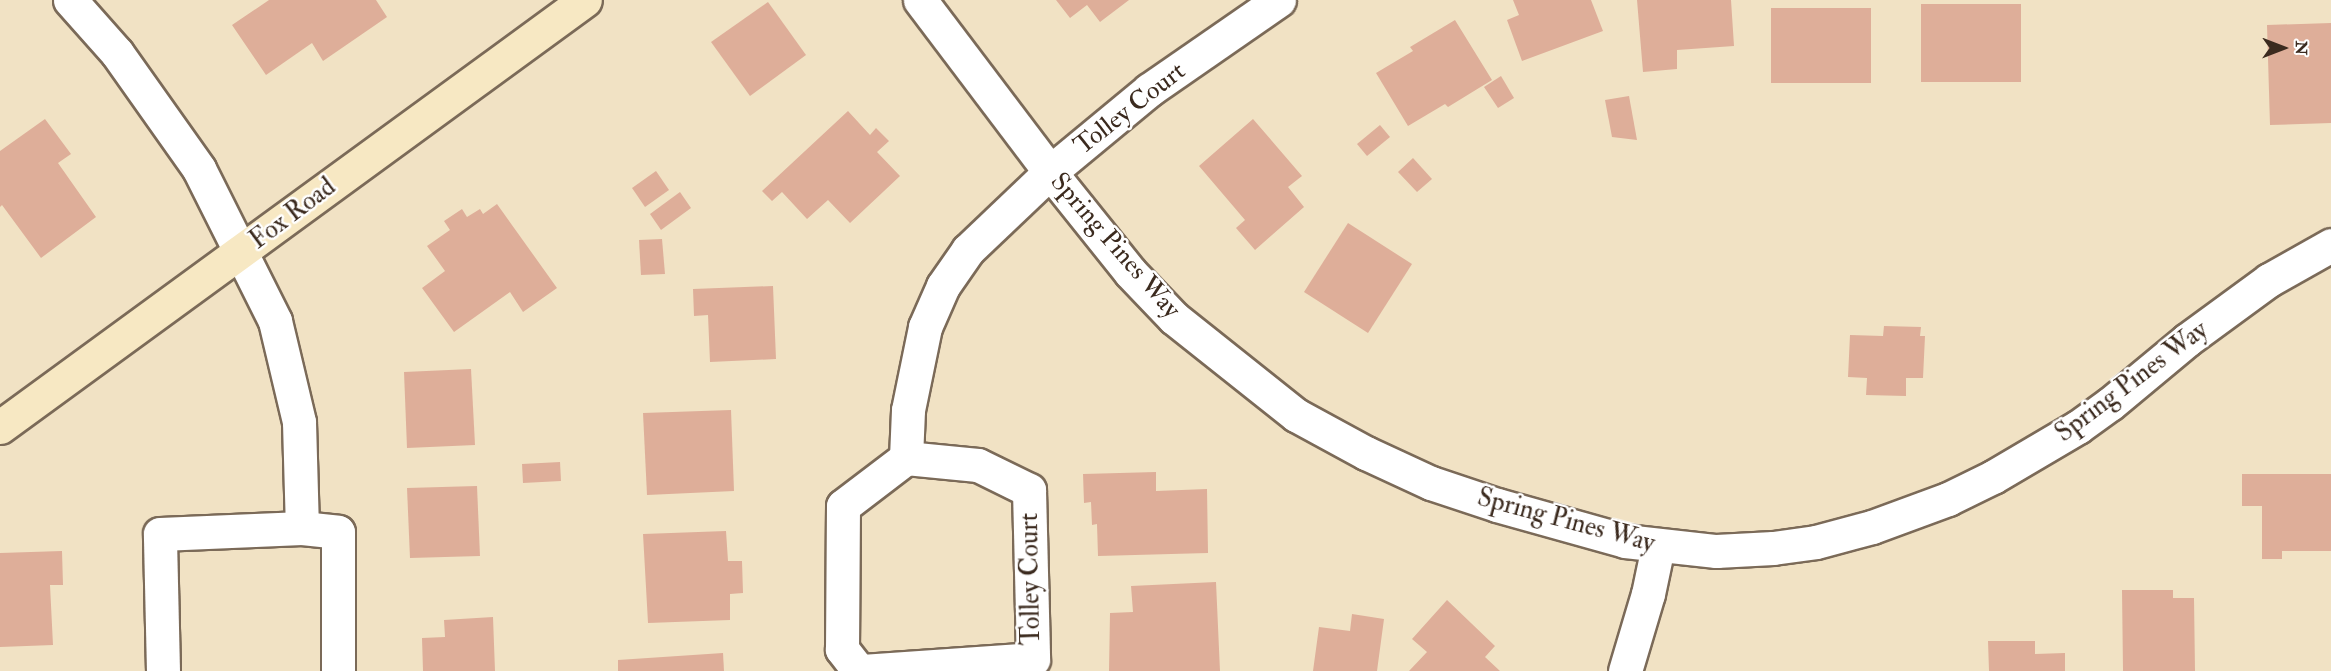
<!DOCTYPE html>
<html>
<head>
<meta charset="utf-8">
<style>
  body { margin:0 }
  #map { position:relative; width:2331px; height:671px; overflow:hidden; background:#f1e2c4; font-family:"IM FELL Double Pica",serif }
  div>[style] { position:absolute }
  .building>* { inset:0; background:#deae99 }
  .roads { filter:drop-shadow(2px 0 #7b6a58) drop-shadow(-2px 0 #7b6a58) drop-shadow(0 2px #7b6a58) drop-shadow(0 -2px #7b6a58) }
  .street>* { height:33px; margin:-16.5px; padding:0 16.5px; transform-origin:16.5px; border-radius:16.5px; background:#fff }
  .secondary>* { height:33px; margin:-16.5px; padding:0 16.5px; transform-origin:16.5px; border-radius:16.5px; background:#f7e8c3 }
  span { translate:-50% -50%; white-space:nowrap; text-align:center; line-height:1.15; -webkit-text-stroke:5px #fff; paint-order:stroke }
  .street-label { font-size:26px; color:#3b2a1e }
  .north { position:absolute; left:2253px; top:18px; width:60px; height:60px; -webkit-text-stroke:4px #fff; paint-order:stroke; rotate:90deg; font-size:16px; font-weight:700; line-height:24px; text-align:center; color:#3b2a1e }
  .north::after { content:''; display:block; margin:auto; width:21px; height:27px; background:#3b2a1e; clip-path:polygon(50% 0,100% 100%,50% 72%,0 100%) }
</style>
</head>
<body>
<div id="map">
  <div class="building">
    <div style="clip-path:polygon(269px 0,376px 0,387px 17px,323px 61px,312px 43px,266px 75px,232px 25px)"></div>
    <div style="clip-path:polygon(1056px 0,1129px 0,1100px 22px,1087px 5px,1070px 18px)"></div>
    <div style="clip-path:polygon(1513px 0,1591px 0,1603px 31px,1522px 61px,1507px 20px,1519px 15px)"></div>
    <div style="clip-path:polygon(1637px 0,1731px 0,1734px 46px,1677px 50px,1677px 69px,1643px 72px)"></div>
    <div style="clip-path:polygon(768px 2px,806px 55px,750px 96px,711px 42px)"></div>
    <div style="clip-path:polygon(1921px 4px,2021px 4px,2021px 82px,1921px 82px)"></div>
    <div style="clip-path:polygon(1771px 8px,1871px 8px,1871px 83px,1771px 83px)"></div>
    <div style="clip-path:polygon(1455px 20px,1492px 80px,1448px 107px,1445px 104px,1408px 126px,1376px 73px,1413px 51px,1410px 47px)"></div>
    <div style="clip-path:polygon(2331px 23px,2331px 123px,2270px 125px,2267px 25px)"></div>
    <div style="clip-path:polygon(1501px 76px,1514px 98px,1498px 108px,1484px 87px)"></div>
    <div style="clip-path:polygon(1629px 96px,1637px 140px,1612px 137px,1605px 100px)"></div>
    <div style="clip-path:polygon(848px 111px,870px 135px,876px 128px,889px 141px,877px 152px,900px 176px,850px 223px,828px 200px,807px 219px,782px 192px,772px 201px,762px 191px)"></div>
    <div style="clip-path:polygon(45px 119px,71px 154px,58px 163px,96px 217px,41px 258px,2px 205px,0 207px,0 151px)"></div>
    <div style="clip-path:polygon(1253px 119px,1302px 176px,1288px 187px,1304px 207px,1255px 250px,1236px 228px,1245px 220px,1199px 166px)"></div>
    <div style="clip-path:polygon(1380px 125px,1390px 137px,1367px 156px,1357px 144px)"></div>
    <div style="clip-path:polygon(1413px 158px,1432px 179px,1417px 192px,1398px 172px)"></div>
    <div style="clip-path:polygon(656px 171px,669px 190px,645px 207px,632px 188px)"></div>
    <div style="clip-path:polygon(680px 192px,691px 208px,661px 230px,650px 214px)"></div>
    <div style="clip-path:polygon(497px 204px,557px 288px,523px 312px,510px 292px,454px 332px,422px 288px,445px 271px,427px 246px,450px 230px,444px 221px,462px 209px,467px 217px,480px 209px,483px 214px)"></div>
    <div style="clip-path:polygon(1348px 223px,1412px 264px,1368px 333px,1304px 292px)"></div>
    <div style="clip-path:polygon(662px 239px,665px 274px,641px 275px,639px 240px)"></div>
    <div style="clip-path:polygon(773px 286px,776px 359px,710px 362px,708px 315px,694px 316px,693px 289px)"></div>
    <div style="clip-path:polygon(1884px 326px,1921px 327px,1920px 336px,1925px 336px,1923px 378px,1906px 378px,1906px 396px,1866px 395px,1867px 378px,1848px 377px,1850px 335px,1883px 336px)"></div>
    <div style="clip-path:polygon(471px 369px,475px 445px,407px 448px,404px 372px)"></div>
    <div style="clip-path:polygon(731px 410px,734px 491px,647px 495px,643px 413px)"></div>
    <div style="clip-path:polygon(560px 462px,561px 481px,523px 483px,522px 464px)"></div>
    <div style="clip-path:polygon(1156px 472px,1156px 491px,1207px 489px,1208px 553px,1098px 556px,1097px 524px,1092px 525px,1091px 502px,1084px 503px,1083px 474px)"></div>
    <div style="clip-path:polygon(2242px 474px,2331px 474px,2331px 551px,2282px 551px,2282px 559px,2262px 559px,2262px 506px,2242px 506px)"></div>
    <div style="clip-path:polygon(477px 486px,480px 556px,410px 558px,407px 488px)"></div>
    <div style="clip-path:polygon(726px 531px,728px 561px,742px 561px,743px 593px,730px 594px,730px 620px,648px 623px,643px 534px)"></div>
    <div style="clip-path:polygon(62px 551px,63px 585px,50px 585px,53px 645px,0 647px,0 553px)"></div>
    <div style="clip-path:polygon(1216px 582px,1220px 671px,1109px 671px,1110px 613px,1133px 612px,1131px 586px)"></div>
    <div style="clip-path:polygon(2122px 590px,2173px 590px,2173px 598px,2194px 598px,2195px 671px,2123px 671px)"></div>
    <div style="clip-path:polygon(1447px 600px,1495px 646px,1485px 657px,1500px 671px,1409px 671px,1427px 652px,1412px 639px)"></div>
    <div style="clip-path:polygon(1352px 614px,1384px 619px,1377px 671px,1313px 671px,1319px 627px,1350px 631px)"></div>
    <div style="clip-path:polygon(493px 617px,495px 671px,423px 671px,422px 638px,445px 637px,444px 620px)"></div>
    <div style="clip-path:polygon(1988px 641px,2035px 641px,2035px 654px,2065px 653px,2065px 671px,1989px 671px)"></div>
    <div style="clip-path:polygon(723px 653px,724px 671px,618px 671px,618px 660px)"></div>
  </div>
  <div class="roads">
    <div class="street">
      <div style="left:70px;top:0;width:71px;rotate:48.4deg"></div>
      <div style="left:117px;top:53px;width:142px;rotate:54.7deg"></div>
      <div style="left:199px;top:169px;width:170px;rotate:63.4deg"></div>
      <div style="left:275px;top:321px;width:104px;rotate:76.6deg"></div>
      <div style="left:299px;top:422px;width:106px;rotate:88.4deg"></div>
      <div style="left:920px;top:0;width:216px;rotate:52.9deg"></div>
      <div style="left:1050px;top:172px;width:128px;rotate:51.3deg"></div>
      <div style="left:1130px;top:272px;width:64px;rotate:46.3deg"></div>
      <div style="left:1174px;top:318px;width:156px;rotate:38.5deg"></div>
      <div style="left:1296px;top:415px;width:80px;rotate:28.5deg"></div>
      <div style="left:1366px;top:453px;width:72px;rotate:24.8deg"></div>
      <div style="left:1431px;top:483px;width:70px;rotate:18.4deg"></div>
      <div style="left:1497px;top:505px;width:133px;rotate:15.7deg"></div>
      <div style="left:1625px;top:541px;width:92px;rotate:6.3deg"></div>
      <div style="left:1716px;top:551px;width:57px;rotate:-3deg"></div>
      <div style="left:1773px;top:548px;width:43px;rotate:-7.9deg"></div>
      <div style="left:1816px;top:542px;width:58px;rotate:-15deg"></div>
      <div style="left:1872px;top:527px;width:81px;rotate:-20.2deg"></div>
      <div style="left:1948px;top:499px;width:50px;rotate:-26.1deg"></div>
      <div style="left:1993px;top:477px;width:99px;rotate:-30.5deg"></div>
      <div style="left:2078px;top:427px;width:39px;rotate:-36deg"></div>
      <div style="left:2110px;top:404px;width:100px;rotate:-39.7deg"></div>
      <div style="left:2187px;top:340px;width:102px;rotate:-36.2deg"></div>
      <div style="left:2269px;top:280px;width:71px;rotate:-29.4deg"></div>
      <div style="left:906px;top:458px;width:48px;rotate:-87.6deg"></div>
      <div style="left:908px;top:410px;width:85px;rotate:-78.4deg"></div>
      <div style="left:925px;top:327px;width:45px;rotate:-66.3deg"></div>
      <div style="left:943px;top:286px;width:44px;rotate:-55.2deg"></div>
      <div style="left:968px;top:250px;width:113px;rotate:-43.6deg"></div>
      <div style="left:1050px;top:172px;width:129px;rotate:-39.6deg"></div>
      <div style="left:1149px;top:90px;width:158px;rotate:-34.7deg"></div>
      <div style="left:163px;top:671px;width:137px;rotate:-91.3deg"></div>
      <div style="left:160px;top:534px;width:142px;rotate:-2.4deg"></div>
      <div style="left:302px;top:528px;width:36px;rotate:6deg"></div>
      <div style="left:338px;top:532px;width:139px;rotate:90deg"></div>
      <div style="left:859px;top:671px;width:28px;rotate:-128deg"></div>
      <div style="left:842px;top:649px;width:143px;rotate:-89.6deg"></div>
      <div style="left:843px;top:506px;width:79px;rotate:-37.3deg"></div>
      <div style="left:906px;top:458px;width:72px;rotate:5.6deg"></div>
      <div style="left:978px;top:465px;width:57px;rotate:26.1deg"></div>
      <div style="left:1029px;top:490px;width:169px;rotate:88.6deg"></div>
      <div style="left:1033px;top:659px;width:173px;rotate:176deg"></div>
      <div style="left:1625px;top:671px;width:80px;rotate:-73.4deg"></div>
      <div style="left:1648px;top:594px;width:49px;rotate:-78.2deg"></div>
    </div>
    <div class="secondary">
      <div style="left:0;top:427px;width:724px;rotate:-36.13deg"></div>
    </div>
  </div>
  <div class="street-label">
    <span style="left:1130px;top:109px;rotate:-38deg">Tolley Court</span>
    <span style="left:293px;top:214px;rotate:-37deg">Fox Road</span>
    <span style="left:1115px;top:246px;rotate:49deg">Spring Pines Way</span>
    <span style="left:2132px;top:382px;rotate:-37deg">Spring Pines Way</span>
    <span style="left:1566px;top:521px;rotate:15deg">Spring Pines Way</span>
    <span style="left:1031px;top:579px;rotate:-91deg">Tolley Court</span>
  </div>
  <div class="north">N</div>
</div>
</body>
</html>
